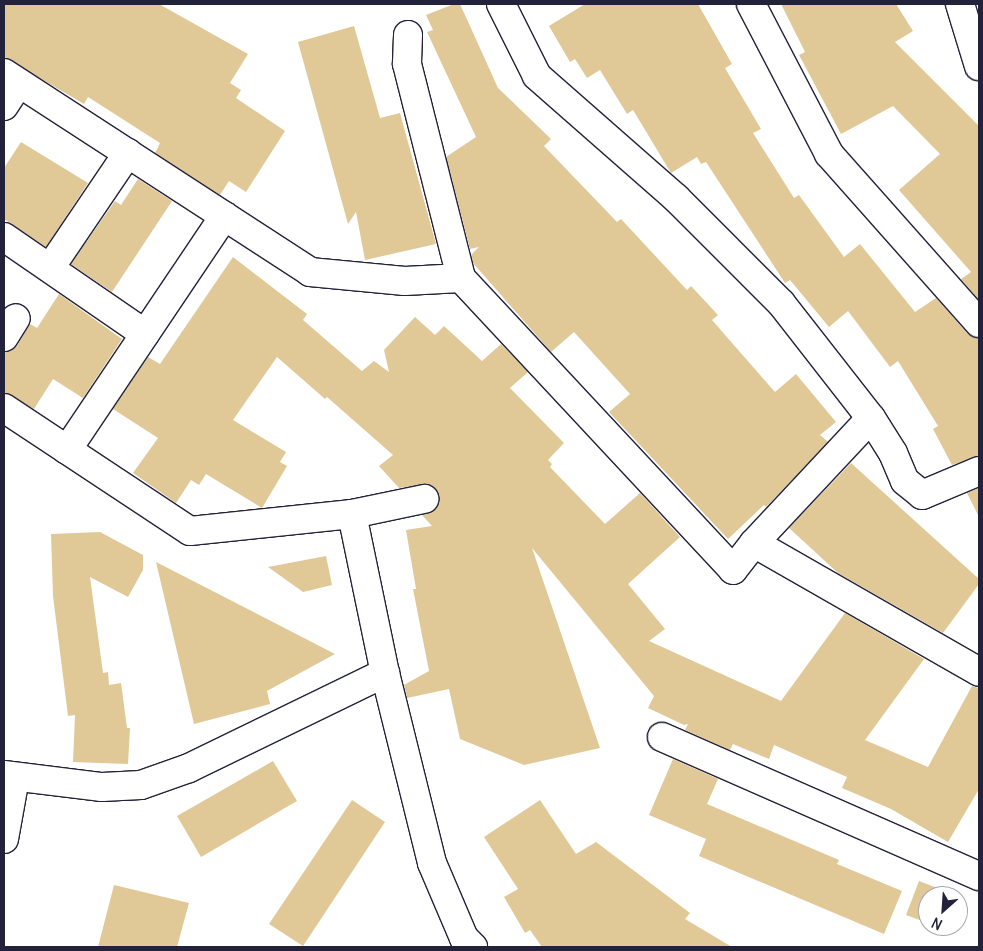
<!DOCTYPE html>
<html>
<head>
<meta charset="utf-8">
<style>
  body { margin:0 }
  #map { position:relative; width:983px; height:951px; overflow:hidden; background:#fff; font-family:Delius,sans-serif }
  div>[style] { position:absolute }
  .building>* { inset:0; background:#e1c897 }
  .roads { filter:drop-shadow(1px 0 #22223b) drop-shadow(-1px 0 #22223b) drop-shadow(0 1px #22223b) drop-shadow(0 -1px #22223b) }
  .street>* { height:28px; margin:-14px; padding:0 14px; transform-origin:14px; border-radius:14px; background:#fff }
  span { translate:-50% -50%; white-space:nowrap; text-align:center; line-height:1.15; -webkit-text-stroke:4px #fff; paint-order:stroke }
  .frame { position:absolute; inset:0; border:5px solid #22223b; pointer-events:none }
  .north { position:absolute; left:918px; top:886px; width:50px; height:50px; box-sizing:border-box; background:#fff; border:1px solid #a7a7b1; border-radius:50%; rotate:206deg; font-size:14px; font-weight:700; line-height:20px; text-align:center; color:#22223b }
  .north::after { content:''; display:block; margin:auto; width:18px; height:22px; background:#22223b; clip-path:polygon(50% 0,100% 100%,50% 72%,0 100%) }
</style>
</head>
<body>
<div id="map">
  <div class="building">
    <div style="clip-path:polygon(4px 4px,159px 4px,248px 54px,230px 83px,241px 90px,236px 98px,285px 131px,246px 192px,229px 181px,220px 195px,155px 153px,160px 143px,88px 97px,84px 104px,4px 57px)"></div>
    <div style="clip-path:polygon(454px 4px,460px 4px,498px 88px,551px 139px,544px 146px,617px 222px,621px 219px,687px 290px,691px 286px,718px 315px,712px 320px,775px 392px,796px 374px,836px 422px,820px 435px,828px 442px,766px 507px,764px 505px,728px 539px,609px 412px,630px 394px,574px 332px,551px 352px,473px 263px,471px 255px,479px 247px,470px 249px,446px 157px,476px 137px,427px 32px,433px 30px,426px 15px)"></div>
    <div style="clip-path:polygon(585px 4px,698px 4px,732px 64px,725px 68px,761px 129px,753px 133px,794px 198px,799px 195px,844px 257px,860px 244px,915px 312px,936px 298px,967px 333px,979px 338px,979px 456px,952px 465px,933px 429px,938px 426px,898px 361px,890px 367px,848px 311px,829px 327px,790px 280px,785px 283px,706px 162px,701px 164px,697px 157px,671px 173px,633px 110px,627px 114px,600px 70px,587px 78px,575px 59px,570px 62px,549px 26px)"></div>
    <div style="clip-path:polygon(781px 4px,896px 4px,913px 31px,895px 42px,979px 126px,979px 300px,961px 279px,971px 272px,899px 190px,940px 154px,893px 106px,841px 134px,799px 55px,805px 52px)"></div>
    <div style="clip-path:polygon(354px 26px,380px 118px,400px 113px,436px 244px,365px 260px,356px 212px,348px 224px,298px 42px)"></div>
    <div style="clip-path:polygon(21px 142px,88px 183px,46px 247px,4px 219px,4px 168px)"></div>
    <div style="clip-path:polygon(138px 179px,172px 201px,112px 292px,71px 264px,115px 201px,121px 205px)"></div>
    <div style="clip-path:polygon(233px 257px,307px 314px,303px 320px,362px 371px,374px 361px,389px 372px,384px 350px,415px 317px,435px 335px,444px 326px,482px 361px,501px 344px,528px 372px,510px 388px,564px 443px,548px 460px,552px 464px,550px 467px,605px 524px,640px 493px,680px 537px,628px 584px,665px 629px,649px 641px,781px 701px,845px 613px,924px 659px,865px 740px,928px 767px,972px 686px,979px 688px,979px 789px,948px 842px,891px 809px,842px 788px,847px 777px,774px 745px,769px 759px,733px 744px,730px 750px,685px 730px,688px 724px,684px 725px,648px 708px,654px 696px,532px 548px,600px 748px,524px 765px,460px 739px,449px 689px,407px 698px,404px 685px,429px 671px,413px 589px,416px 589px,406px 530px,432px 526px,422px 515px,435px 510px,439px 495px,428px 484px,399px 488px,379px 466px,393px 455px,327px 397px,325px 399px,277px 357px,233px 420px,286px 452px,280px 462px,287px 466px,262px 508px,206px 474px,199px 485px,191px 480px,176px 503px,133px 473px,158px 438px,113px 409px,148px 357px,160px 364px)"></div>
    <div style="clip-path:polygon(59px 294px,122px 339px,83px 398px,53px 379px,34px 409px,4px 393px,4px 353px,17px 346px,30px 324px,37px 328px)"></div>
    <div style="clip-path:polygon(851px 463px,979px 579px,979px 584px,943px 633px,838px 573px,789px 528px)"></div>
    <div style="clip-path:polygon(979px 488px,979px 517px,967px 493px)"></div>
    <div style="clip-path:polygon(100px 532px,143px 555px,143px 570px,128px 597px,90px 577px,103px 673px,108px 672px,109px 685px,121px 683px,127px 728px,130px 728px,128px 764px,73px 762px,75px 715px,68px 716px,53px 596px,51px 534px)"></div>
    <div style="clip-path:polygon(326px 556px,332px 585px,303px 592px,268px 567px)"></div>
    <div style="clip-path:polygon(156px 562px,199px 584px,335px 654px,267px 691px,270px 704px,194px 724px)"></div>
    <div style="clip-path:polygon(673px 759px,718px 779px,707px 804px,839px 860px,837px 864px,902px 891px,884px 934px,699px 856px,706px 839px,649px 815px)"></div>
    <div style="clip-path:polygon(273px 761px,297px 801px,201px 857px,177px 816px)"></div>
    <div style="clip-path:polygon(352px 800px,385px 822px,303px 946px,269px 924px)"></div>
    <div style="clip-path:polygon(540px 800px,576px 854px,596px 842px,690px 913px,685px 919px,732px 947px,542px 947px,530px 930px,525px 933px,504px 897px,518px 889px,484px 837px)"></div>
    <div style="clip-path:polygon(919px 881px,958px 896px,928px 896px,928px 923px,906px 915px)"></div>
    <div style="clip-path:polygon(114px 885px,189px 903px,177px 947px,98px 947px)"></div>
  </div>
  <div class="roads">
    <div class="street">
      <div style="left:501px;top:4px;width:80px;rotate:63.4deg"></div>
      <div style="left:537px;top:76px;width:185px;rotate:41.3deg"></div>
      <div style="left:676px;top:198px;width:148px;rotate:45deg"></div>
      <div style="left:781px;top:303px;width:146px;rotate:52deg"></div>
      <div style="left:871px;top:418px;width:41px;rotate:57.8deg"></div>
      <div style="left:893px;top:453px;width:30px;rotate:67deg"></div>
      <div style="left:905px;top:481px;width:22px;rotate:39deg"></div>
      <div style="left:922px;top:495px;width:62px;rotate:-22.8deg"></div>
      <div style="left:751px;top:4px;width:169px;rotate:62.5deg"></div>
      <div style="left:829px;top:154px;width:226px;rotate:48.4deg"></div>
      <div style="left:960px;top:4px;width:65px;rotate:73deg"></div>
      <div style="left:408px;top:35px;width:29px;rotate:92deg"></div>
      <div style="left:407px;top:64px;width:221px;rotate:75.8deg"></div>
      <div style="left:4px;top:73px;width:365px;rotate:33deg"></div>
      <div style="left:310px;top:272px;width:95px;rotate:5.4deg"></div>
      <div style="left:405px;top:281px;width:56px;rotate:-3.1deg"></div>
      <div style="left:461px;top:278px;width:399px;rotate:47deg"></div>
      <div style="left:733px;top:570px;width:34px;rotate:-52deg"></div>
      <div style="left:754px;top:543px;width:171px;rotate:-46.9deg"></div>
      <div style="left:4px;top:106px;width:27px;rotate:-57deg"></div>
      <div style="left:4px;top:237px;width:171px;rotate:34.5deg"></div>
      <div style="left:50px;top:268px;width:139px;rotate:-55.9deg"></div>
      <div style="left:4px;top:337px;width:22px;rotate:-58deg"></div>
      <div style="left:4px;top:408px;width:223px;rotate:33.5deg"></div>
      <div style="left:190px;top:531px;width:163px;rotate:-6deg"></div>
      <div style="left:352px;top:514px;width:74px;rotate:-11.8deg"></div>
      <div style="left:67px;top:450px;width:282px;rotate:-56.1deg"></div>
      <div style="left:352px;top:514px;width:162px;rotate:78.3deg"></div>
      <div style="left:385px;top:673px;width:196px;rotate:76.1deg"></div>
      <div style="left:432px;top:863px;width:82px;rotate:66.9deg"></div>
      <div style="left:464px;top:938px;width:13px;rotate:45deg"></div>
      <div style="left:754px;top:543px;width:259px;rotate:29.8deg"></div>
      <div style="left:662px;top:737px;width:346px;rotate:23.7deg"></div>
      <div style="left:4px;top:775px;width:99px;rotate:7deg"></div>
      <div style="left:102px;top:787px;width:39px;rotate:-3deg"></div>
      <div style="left:141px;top:785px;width:51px;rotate:-19.5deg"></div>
      <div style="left:189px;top:768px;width:218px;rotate:-25.9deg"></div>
      <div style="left:4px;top:839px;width:62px;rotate:-79.8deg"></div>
    </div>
  </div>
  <div class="frame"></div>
  <div class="north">N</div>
</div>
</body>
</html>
